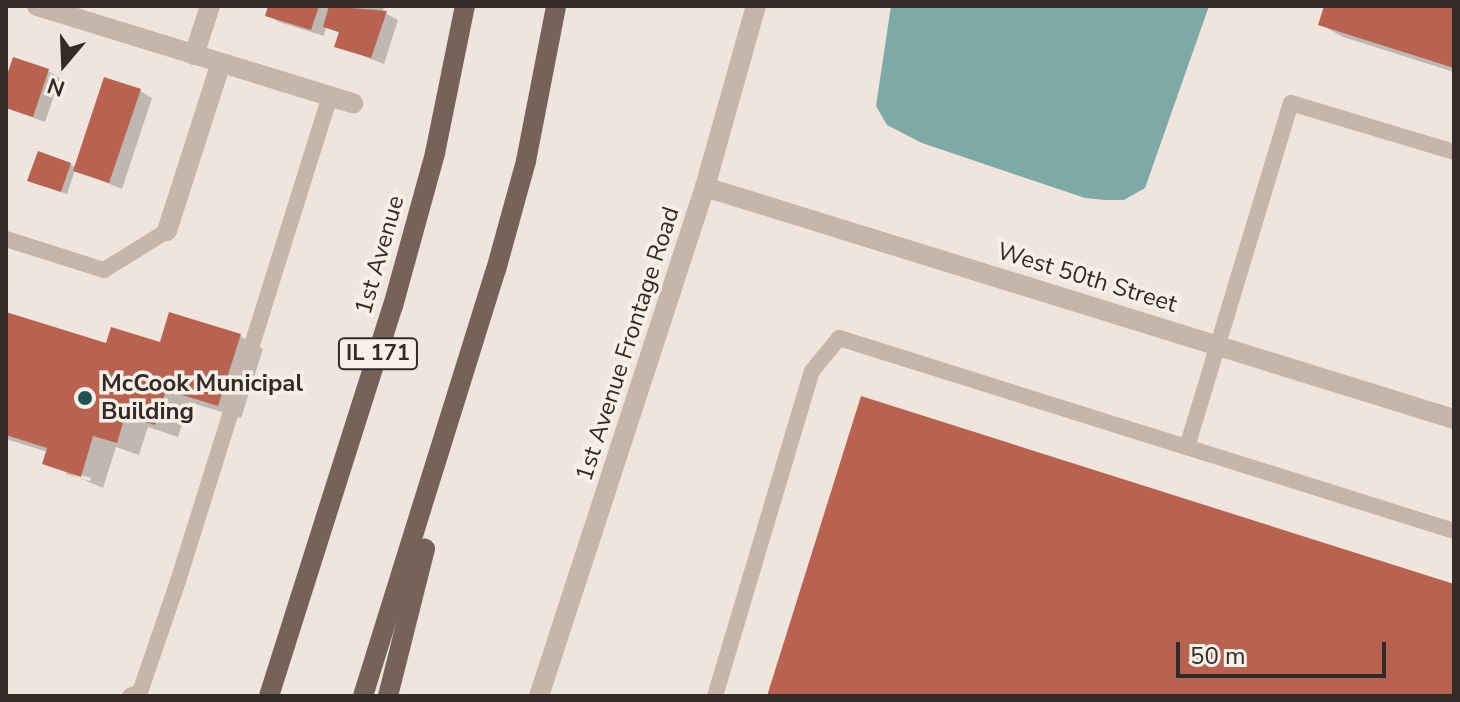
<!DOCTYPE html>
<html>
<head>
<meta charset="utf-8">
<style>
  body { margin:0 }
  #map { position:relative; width:1460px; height:702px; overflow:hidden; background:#efe5dd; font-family:"Nunito Sans",sans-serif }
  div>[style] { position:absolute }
  .water>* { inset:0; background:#7fa9a7 }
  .shadow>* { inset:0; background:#0003 }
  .building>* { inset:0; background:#b86352 }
  .service>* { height:16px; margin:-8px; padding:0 8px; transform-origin:8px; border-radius:8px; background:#c6b5aa }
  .minor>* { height:20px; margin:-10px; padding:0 10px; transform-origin:10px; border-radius:10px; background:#c6b5aa }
  .tertiary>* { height:20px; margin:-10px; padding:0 10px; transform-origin:10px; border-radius:10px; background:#c6b5aa }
  .primary>* { height:20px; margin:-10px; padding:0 10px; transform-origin:10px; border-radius:10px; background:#74625b }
  .dots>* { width:22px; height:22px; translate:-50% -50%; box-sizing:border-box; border:4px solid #f7efe8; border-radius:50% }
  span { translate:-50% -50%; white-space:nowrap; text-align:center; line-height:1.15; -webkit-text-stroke:7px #f7efe8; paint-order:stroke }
  .shield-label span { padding:2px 6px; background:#f7efe8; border:2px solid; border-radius:6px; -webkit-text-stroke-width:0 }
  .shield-label { font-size:22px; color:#342b29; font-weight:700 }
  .street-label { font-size:24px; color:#342b29 }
  .poi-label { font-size:24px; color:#342b29; font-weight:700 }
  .left { translate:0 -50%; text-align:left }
  .frame { position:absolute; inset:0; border:8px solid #342b29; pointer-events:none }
  .north { position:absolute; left:24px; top:24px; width:80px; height:80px; -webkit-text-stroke:6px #f7efe8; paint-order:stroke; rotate:199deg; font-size:22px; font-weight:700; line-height:32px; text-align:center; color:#342b29 }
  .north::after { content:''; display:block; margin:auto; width:28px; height:36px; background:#342b29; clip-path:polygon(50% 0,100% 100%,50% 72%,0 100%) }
  .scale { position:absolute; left:1176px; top:642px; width:210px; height:36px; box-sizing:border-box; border:4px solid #342b29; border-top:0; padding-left:10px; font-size:24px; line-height:28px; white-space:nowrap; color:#342b29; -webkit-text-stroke:6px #f7efe8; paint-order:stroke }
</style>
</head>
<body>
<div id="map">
  <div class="water">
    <div style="clip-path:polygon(891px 6px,1209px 6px,1145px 188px,1124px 200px,1105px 200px,1085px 198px,922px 143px,887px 125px,876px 106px)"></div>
  </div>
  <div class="shadow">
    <div style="clip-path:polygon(270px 6px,384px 6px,383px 12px,398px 20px,384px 64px,337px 46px,341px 34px,326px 26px,324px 36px,279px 22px,267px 15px)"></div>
    <div style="clip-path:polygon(1326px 6px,1454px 6px,1454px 72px,1343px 37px,1320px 24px)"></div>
    <div style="clip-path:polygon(48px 71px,60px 78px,45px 122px,6px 108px,6px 84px)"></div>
    <div style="clip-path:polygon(140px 91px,152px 98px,122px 189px,75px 170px,67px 194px,35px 183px,70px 164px,76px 168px)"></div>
    <div style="clip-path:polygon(evenodd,6px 314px,107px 346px,240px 336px,263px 349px,241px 418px,189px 402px,178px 437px,148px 427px,139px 455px,116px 447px,103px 488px,45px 463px,48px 452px,6px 439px,6px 314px,66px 470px,91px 478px,90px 481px,66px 474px,66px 470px)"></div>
  </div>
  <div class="building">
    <div style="clip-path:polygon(268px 6px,319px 6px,311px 30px,265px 16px)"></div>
    <div style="clip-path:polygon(329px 6px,387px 11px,371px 58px,334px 47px,339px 32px,323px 27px)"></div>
    <div style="clip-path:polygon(1324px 6px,1454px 6px,1454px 68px,1318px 25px)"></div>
    <div style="clip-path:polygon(13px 57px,49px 69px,33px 117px,6px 108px,6px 78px)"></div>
    <div style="clip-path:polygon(104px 77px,141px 89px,109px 183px,73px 171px)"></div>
    <div style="clip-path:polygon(38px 151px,71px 163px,61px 192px,27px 181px)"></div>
    <div style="clip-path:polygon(6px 312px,106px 343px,111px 327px,160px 342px,169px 312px,241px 334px,218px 406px,166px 390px,155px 425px,125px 416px,117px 443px,93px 436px,81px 477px,42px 464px,47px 448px,6px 435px)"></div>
    <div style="clip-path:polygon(861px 396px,1454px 584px,1454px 696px,767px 696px)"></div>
  </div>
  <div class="service">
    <div style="left:6px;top:239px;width:103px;rotate:17.6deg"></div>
    <div style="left:104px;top:270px;width:74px;rotate:-31.8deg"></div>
    <div style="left:1187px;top:447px;width:359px;rotate:-73.2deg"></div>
    <div style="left:1291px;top:103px;width:170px;rotate:16.7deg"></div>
    <div style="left:130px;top:696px;width:11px;rotate:-22deg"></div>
    <div style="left:140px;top:692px;width:117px;rotate:-71.1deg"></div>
    <div style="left:178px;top:581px;width:508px;rotate:-72.6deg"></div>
    <div style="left:715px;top:696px;width:339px;rotate:-73.4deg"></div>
    <div style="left:812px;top:371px;width:43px;rotate:-50.7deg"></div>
    <div style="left:839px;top:338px;width:645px;rotate:17.42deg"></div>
  </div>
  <div class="minor">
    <div style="left:37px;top:6px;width:331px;rotate:17.1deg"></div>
    <div style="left:194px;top:55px;width:52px;rotate:-71.9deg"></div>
    <div style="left:705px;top:187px;width:784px;rotate:17.21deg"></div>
    <div style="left:167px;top:231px;width:176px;rotate:-72.2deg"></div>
  </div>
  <div class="tertiary">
    <div style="left:539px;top:696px;width:535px;rotate:-71.94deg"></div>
    <div style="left:705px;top:187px;width:188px;rotate:-74.3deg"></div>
  </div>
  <div class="primary">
    <div style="left:269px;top:696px;width:409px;rotate:-72.4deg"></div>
    <div style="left:393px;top:306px;width:159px;rotate:-74.6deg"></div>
    <div style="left:435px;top:153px;width:150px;rotate:-78.5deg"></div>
    <div style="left:363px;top:696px;width:446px;rotate:-72.7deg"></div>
    <div style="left:496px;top:270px;width:113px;rotate:-74.6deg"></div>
    <div style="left:526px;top:161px;width:158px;rotate:-79deg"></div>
    <div style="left:388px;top:696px;width:152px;rotate:-75.9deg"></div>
  </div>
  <div class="dots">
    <div style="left:85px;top:398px;background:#235150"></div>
  </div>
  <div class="shield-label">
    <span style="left:378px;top:354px">IL 171</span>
  </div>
  <div class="street-label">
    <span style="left:380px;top:255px;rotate:-74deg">1st Avenue</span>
    <span style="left:1087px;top:278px;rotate:17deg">West 50th Street</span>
    <span style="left:628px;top:344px;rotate:-72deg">1st Avenue Frontage Road</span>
  </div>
  <div class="poi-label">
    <span class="left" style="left:101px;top:398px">McCook Municipal<br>Building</span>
  </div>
  <div class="frame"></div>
  <div class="north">N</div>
  <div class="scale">50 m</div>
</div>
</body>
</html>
